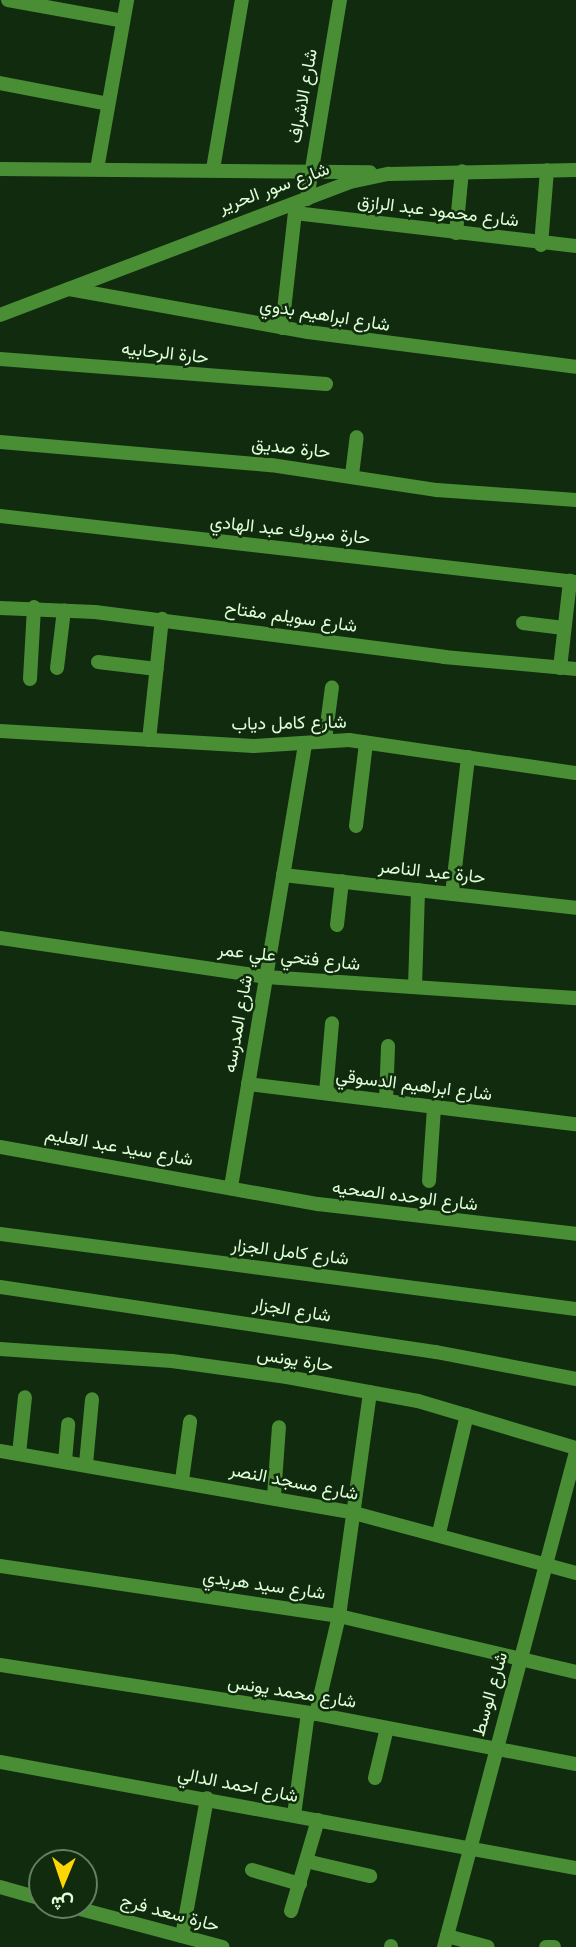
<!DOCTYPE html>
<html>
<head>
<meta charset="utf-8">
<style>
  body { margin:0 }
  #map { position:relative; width:576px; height:1947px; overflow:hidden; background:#112b0e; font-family:Arial,Vazirmatn,sans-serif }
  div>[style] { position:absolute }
  .minor>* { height:14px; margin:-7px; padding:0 7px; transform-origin:7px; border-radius:7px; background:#498e35 }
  span { translate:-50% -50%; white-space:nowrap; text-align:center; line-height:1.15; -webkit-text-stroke:5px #112b0e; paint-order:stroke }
  .street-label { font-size:18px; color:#deffd8 }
  .north { position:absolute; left:28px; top:1849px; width:70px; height:70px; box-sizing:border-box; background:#112b0e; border:2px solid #63805f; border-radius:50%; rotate:182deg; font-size:19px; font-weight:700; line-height:28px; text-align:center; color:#deffd8 }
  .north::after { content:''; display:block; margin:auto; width:24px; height:32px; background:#ffd604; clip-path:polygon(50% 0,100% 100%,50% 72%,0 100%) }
</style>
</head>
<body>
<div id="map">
  <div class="minor">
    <div style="left:8px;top:0;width:117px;rotate:10.3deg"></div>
    <div style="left:0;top:83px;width:110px;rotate:11deg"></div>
    <div style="left:0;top:169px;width:370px;rotate:0.5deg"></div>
    <div style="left:97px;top:169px;width:172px;rotate:-79.9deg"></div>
    <div style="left:213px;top:169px;width:171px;rotate:-80.3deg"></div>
    <div style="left:307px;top:199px;width:202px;rotate:-80.6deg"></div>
    <div style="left:295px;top:213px;width:283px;rotate:6.7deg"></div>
    <div style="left:456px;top:233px;width:62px;rotate:-84.5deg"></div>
    <div style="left:541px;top:245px;width:75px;rotate:-85.4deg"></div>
    <div style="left:69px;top:289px;width:243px;rotate:10.2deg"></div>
    <div style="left:308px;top:332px;width:270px;rotate:7.4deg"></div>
    <div style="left:0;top:315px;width:374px;rotate:-20.8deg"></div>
    <div style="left:350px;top:182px;width:40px;rotate:-12deg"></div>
    <div style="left:389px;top:174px;width:187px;rotate:-1.2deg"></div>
    <div style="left:282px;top:328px;width:125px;rotate:-83.6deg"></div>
    <div style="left:0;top:359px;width:327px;rotate:4.4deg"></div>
    <div style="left:0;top:442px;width:272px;rotate:4.9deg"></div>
    <div style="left:271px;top:465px;width:168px;rotate:8.6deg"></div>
    <div style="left:437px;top:490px;width:139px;rotate:4.1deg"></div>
    <div style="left:352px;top:475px;width:38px;rotate:-83deg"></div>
    <div style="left:0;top:516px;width:580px;rotate:6.54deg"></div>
    <div style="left:0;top:608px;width:95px;rotate:2.4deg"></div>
    <div style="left:95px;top:612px;width:352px;rotate:7.3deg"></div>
    <div style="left:444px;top:657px;width:133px;rotate:5.2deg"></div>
    <div style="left:523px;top:623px;width:41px;rotate:7deg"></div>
    <div style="left:98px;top:662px;width:59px;rotate:6.8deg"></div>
    <div style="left:57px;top:668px;width:58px;rotate:-83.1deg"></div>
    <div style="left:560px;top:668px;width:88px;rotate:-83.4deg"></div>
    <div style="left:30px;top:679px;width:72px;rotate:-86.8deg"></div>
    <div style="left:0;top:731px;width:254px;rotate:3.4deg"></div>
    <div style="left:254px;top:746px;width:95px;rotate:-3.6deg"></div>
    <div style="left:349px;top:740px;width:229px;rotate:8.3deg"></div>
    <div style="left:149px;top:740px;width:122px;rotate:-83.9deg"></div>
    <div style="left:325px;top:740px;width:53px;rotate:-82.5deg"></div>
    <div style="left:356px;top:826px;width:84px;rotate:-83.1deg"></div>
    <div style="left:283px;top:875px;width:295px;rotate:6.4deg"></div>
    <div style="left:452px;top:894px;width:138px;rotate:-83.3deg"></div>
    <div style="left:337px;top:925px;width:44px;rotate:-83.5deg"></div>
    <div style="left:0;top:938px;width:269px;rotate:8.3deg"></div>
    <div style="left:266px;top:977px;width:311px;rotate:3.9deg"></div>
    <div style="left:415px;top:987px;width:97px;rotate:-88.2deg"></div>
    <div style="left:248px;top:1084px;width:330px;rotate:7deg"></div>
    <div style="left:326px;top:1093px;width:70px;rotate:-85.1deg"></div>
    <div style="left:386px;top:1101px;width:55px;rotate:-87.9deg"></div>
    <div style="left:0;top:1147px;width:323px;rotate:10.2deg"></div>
    <div style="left:318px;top:1204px;width:260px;rotate:6.6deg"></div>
    <div style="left:429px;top:1181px;width:74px;rotate:-86.1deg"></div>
    <div style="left:231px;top:1187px;width:449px;rotate:-80.5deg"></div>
    <div style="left:0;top:1234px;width:581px;rotate:7.42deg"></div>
    <div style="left:0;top:1287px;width:441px;rotate:8.5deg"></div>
    <div style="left:436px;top:1352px;width:143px;rotate:10.9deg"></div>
    <div style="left:0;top:1349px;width:172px;rotate:4deg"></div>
    <div style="left:172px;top:1361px;width:116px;rotate:7.9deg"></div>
    <div style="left:287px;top:1377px;width:133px;rotate:10.4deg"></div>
    <div style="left:418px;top:1401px;width:165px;rotate:16.6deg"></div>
    <div style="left:0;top:1451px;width:359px;rotate:9.9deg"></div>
    <div style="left:354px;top:1513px;width:230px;rotate:15.1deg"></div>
    <div style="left:19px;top:1454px;width:57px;rotate:-84deg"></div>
    <div style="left:65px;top:1461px;width:37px;rotate:-85deg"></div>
    <div style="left:86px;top:1464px;width:65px;rotate:-84.7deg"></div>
    <div style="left:182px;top:1480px;width:59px;rotate:-82.1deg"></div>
    <div style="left:274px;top:1496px;width:69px;rotate:-85.9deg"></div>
    <div style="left:439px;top:1533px;width:121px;rotate:-76.7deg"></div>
    <div style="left:0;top:1566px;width:343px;rotate:8.4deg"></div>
    <div style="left:339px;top:1616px;width:244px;rotate:13.3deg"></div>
    <div style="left:0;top:1665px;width:320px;rotate:8.8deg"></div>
    <div style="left:316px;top:1714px;width:265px;rotate:10.9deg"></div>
    <div style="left:316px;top:1714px;width:101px;rotate:-76.8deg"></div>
    <div style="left:339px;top:1616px;width:226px;rotate:-82.1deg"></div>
    <div style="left:0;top:1762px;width:586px;rotate:10.43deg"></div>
    <div style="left:375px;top:1778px;width:51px;rotate:-76.5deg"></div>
    <div style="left:294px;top:1815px;width:103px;rotate:-82.2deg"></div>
    <div style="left:306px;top:1861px;width:66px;rotate:13.2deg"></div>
    <div style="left:252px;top:1870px;width:50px;rotate:16.3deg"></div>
    <div style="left:0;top:1887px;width:44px;rotate:15.9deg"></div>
    <div style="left:65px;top:1905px;width:163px;rotate:14.9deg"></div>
    <div style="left:291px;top:1911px;width:95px;rotate:-73.5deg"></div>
    <div style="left:182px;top:1936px;width:140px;rotate:-79.7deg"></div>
    <div style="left:447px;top:1936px;width:42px;rotate:15deg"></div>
    <div style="left:391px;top:1947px;width:1px;rotate:-90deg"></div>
    <div style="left:444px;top:1947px;width:512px;rotate:-75.07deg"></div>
    <div style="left:546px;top:1947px;width:8px"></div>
  </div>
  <div class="street-label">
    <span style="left:303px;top:96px;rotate:-80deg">شارع الاشراف</span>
    <span style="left:274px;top:188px;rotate:-20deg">شارع سور الحرير</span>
    <span style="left:438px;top:211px;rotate:7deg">شارع محمود عبد الرازق</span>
    <span style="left:325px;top:315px;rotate:9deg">شارع ابراهيم بدوي</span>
    <span style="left:165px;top:353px;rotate:6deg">حارة الرحابيه</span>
    <span style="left:291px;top:448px;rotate:6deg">حارة صديق</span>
    <span style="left:290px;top:530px;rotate:6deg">حارة مبروك عبد الهادي</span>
    <span style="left:291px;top:617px;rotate:8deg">شارع سويلم مفتاح</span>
    <span style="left:289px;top:723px;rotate:-1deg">شارع كامل دياب</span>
    <span style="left:432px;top:872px;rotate:6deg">حارة عبد الناصر</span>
    <span style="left:289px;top:957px;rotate:6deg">شارع فتحي علي عمر</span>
    <span style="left:238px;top:1024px;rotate:-80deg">شارع المدرسه</span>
    <span style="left:414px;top:1085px;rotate:7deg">شارع ابراهيم الدسوقي</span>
    <span style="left:119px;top:1147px;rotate:10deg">شارع سيد عبد العليم</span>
    <span style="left:405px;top:1196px;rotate:7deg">شارع الوحده الصحيه</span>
    <span style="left:290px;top:1252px;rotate:7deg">شارع كامل الجزار</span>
    <span style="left:292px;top:1310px;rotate:9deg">شارع الجزار</span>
    <span style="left:295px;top:1360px;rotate:9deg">حارة يونس</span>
    <span style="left:294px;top:1482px;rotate:11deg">شارع مسجد النصر</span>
    <span style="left:264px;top:1585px;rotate:8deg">شارع سيد هريدي</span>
    <span style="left:292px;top:1692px;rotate:9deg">شارع محمد يونس</span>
    <span style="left:490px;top:1694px;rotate:-74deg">شارع الوسط</span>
    <span style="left:238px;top:1785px;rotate:11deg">شارع احمد الدالي</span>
    <span style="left:170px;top:1913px;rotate:15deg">حارة سعد فرج</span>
  </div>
  <div class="north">ش</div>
</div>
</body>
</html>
